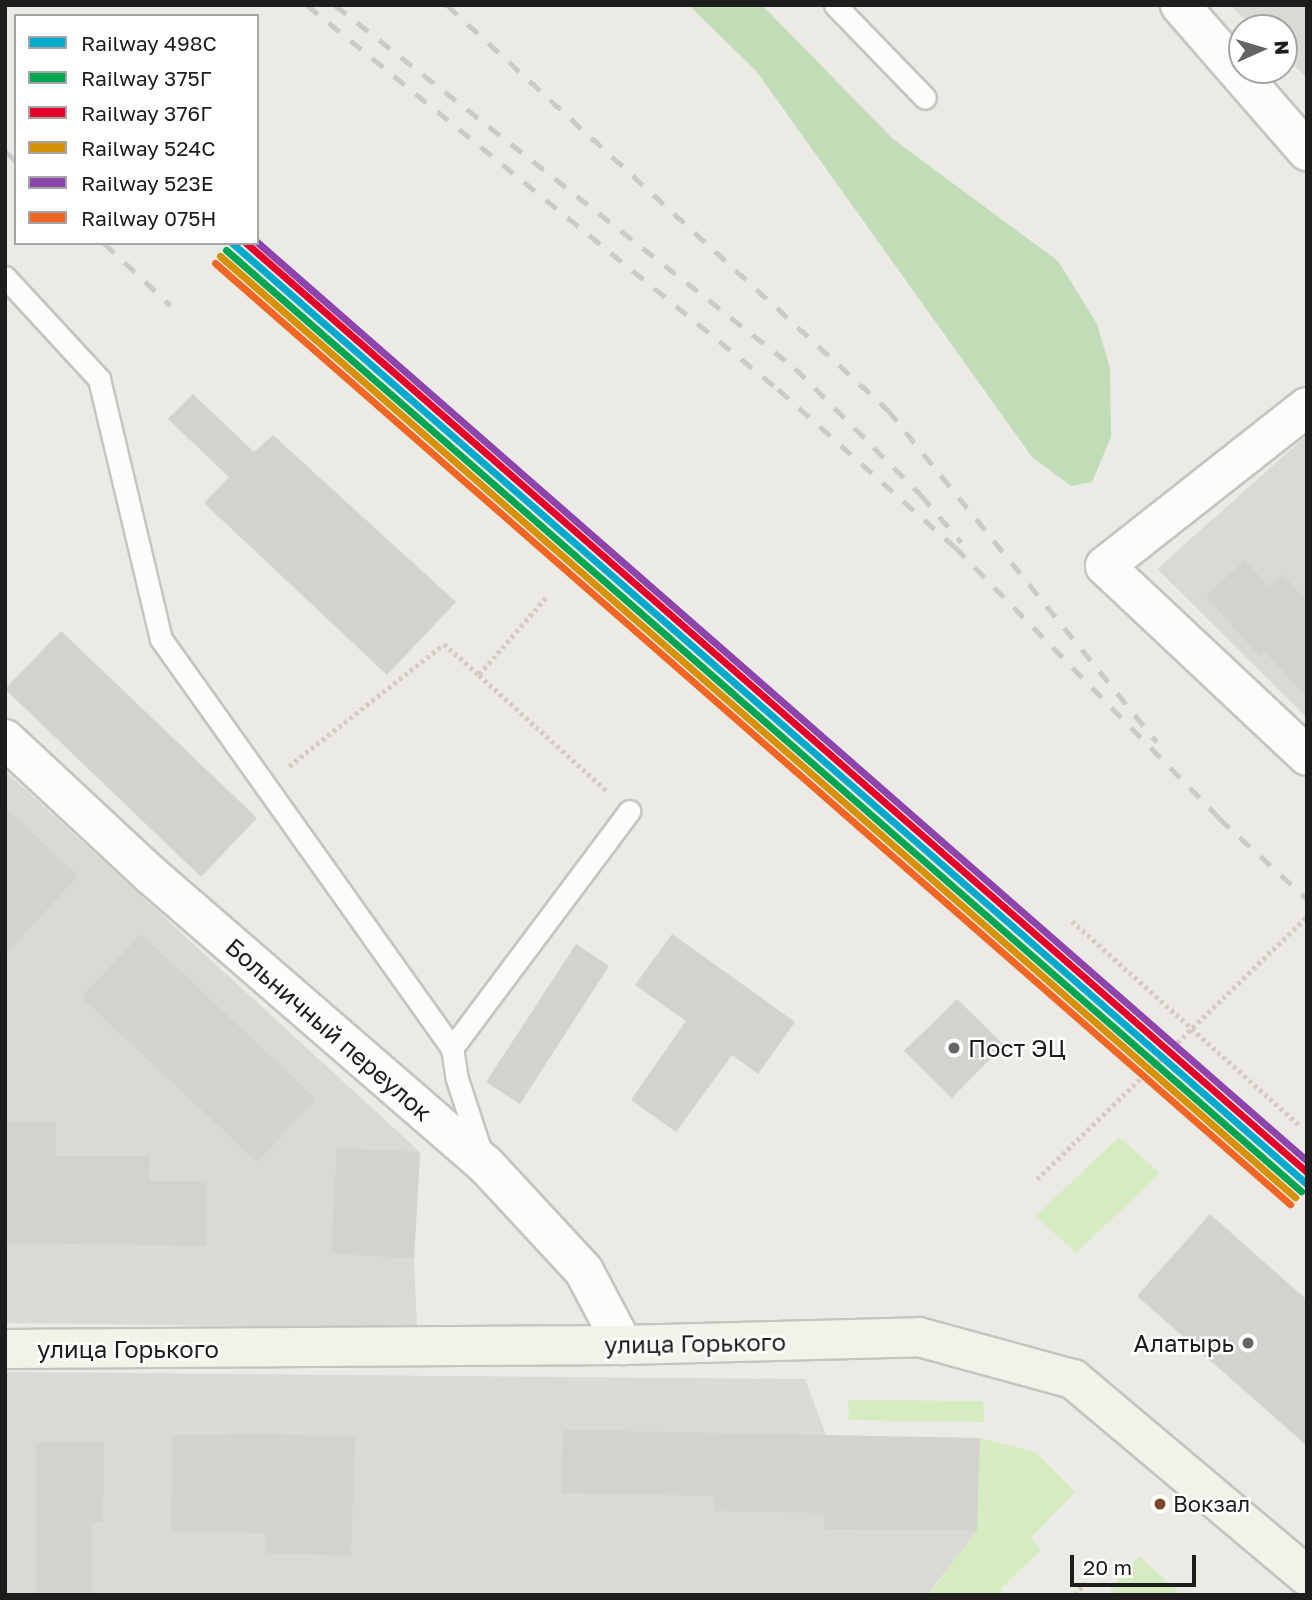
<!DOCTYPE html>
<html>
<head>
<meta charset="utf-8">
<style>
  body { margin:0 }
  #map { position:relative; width:1312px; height:1600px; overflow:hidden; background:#eceae4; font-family:"Golos Text",sans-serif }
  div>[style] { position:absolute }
  .residential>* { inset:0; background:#dbd9d6 }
  .grass>* { inset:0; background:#d4ecc0 }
  .forest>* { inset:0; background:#c1ddb7 }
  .building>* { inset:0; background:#d4d2cd }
  .path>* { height:4.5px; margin-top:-2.25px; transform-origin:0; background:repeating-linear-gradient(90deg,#d7c9c4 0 3.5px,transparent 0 7px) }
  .roads { filter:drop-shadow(2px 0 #c4c4c1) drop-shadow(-2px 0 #c4c4c1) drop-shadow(0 2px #c4c4c1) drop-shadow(0 -2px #c4c4c1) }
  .lane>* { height:21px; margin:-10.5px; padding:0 10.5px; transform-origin:10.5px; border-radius:10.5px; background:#fcfcfb }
  .street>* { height:38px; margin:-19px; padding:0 19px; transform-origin:19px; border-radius:19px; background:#fcfcfb }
  .secondary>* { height:38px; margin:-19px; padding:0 19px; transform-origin:19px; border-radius:19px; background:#f2f3e8 }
  .rail>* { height:5px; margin-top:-2.5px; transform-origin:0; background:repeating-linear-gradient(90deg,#cacac9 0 14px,transparent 0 28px) }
  .rail-1>* { height:7px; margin:-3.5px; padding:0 3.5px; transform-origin:3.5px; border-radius:3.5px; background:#00a9ce }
  .rail-2>* { height:7px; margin:-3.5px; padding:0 3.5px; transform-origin:3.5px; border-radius:3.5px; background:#00a651 }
  .rail-3>* { height:7px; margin:-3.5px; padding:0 3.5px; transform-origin:3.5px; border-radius:3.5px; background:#e4002b }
  .rail-4>* { height:7px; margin:-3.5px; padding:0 3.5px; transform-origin:3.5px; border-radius:3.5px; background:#d69104 }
  .rail-5>* { height:7px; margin:-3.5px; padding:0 3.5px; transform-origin:3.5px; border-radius:3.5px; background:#8e44ad }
  .rail-6>* { height:7px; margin:-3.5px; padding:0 3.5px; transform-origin:3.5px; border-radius:3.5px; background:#f26522 }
  .dots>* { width:19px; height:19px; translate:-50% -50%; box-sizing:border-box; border:4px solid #fff; border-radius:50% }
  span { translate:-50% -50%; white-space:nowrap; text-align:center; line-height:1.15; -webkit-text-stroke:5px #fff; paint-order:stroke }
  .bus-label { font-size:22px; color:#1d1d1d }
  .left { translate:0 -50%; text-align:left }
  .street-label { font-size:24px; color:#1d1d1d }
  .poi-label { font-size:24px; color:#1d1d1d }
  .right { translate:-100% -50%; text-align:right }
  .frame { position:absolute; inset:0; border:7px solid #1d1d1d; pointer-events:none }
  .legend { position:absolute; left:14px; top:14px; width:245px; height:231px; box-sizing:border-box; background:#fff; border:2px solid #a5a5a5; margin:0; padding:9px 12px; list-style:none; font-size:21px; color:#1d1d1d }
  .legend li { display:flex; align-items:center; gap:14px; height:35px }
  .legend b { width:35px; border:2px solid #a5a5a5 }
  .north { position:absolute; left:1228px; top:14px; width:70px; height:70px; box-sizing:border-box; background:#fff; border:2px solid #a5a5a5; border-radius:50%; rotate:86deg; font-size:19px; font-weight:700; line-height:28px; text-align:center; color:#1d1d1d }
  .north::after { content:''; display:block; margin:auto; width:24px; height:32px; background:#656563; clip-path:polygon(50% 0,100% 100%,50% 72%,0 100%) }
  .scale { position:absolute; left:1070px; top:1555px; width:126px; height:32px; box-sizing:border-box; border:4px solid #1d1d1d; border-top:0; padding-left:9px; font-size:21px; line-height:24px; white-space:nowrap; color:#1d1d1d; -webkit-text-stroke:5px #fff; paint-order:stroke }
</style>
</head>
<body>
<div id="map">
  <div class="residential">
    <div style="clip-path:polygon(1230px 5px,1307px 5px,1307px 78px,1284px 57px,1284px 28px,1254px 28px)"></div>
    <div style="clip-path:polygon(1307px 435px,1307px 718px,1157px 569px)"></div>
    <div style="clip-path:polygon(5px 771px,420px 1152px,414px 1258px,417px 1328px,5px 1323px)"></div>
    <div style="clip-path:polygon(5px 1372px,805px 1379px,826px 1435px,824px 1529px,977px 1531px,927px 1595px,5px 1595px)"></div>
  </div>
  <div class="grass">
    <div style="clip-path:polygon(1119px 1137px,1160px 1173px,1076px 1253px,1036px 1216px)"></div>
    <div style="clip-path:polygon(848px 1400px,983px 1401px,984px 1422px,849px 1420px)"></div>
    <div style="clip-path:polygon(980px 1438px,1035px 1452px,1075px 1492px,1031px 1538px,1041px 1550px,1000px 1589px,1005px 1595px,928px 1595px,977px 1531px)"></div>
    <div style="clip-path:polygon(1139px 1556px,1182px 1595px,1115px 1595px,1110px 1590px)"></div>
  </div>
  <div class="forest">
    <div style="clip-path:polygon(689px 5px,762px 5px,893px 139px,1058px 261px,1097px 324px,1110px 368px,1111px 437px,1092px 482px,1071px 486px,1032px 457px,757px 72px)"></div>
  </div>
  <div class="building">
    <div style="clip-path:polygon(193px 394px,254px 452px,273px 435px,456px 602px,387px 675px,204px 503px,229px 477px,168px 419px)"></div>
    <div style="clip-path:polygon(1245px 560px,1269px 587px,1283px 575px,1307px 601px,1307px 697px,1264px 651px,1259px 656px,1206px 596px)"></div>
    <div style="clip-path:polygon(61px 631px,257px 818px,201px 877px,5px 689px)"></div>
    <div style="clip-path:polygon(5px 807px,78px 876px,5px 955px)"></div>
    <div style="clip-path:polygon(141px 934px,316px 1099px,257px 1162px,81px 997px)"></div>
    <div style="clip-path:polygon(672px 934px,795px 1022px,758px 1074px,732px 1055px,676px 1132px,631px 1100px,686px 1021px,635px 985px)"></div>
    <div style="clip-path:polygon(576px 944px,609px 966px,520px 1104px,486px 1082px)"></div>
    <div style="clip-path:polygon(957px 999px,1004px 1045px,952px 1098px,904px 1051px)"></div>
    <div style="clip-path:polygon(5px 1121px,56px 1122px,56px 1156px,150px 1156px,149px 1181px,207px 1181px,207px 1246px,5px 1243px)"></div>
    <div style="clip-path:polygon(337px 1148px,420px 1152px,414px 1258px,331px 1254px)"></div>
    <div style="clip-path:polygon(1210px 1214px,1307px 1300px,1307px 1446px,1137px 1296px)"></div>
    <div style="clip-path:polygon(563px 1430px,980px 1438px,977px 1531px,824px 1529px,824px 1513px,714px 1511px,714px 1496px,561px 1493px)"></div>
    <div style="clip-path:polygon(269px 1434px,355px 1437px,351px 1556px,265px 1553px,265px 1533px,171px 1532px,172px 1435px)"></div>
    <div style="clip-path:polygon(36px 1442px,104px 1442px,103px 1522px,92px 1522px,92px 1595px,36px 1595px)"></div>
  </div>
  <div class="path">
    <div style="left:546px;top:598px;width:102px;rotate:131deg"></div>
    <div style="left:479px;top:675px;width:173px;rotate:42.2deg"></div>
    <div style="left:289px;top:766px;width:197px;rotate:-38.2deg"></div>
    <div style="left:444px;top:644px;width:47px;rotate:41.5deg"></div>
    <div style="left:1072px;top:921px;width:305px;rotate:41.9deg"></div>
    <div style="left:1037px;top:1179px;width:377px;rotate:-44.2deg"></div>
    <div style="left:1075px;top:1595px;width:16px;rotate:-50deg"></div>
  </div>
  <div class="roads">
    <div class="lane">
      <div style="left:835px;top:5px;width:129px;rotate:45.9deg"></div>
      <div style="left:5px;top:277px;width:139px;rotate:47.3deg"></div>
      <div style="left:99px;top:379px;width:267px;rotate:76.6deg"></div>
      <div style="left:161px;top:639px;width:502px;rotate:54.57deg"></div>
      <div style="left:452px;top:1048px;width:31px;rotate:81deg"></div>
      <div style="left:457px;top:1079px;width:80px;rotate:71.8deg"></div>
      <div style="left:452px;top:1048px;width:296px;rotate:-53.2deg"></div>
    </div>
    <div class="street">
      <div style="left:1180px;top:5px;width:194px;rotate:49deg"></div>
      <div style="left:1307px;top:407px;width:257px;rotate:141.8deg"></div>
      <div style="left:1105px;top:566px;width:277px;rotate:43.2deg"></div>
      <div style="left:5px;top:739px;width:200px;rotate:43deg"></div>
      <div style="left:151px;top:875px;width:442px;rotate:40.9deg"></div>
      <div style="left:485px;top:1164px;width:146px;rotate:47.2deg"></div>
      <div style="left:584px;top:1271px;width:84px;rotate:62.2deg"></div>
    </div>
    <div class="secondary">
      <div style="left:5px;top:1349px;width:618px;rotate:-0.37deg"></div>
      <div style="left:623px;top:1345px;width:296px;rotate:-1.5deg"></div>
      <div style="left:919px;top:1337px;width:160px;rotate:15.3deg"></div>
      <div style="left:1073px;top:1379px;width:306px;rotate:40.1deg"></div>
    </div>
  </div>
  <div class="rail">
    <div style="left:307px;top:5px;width:608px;rotate:39.19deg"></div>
    <div style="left:778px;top:389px;width:237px;rotate:41.8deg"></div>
    <div style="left:955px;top:547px;width:378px;rotate:45.7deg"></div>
    <div style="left:1219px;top:818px;width:120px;rotate:42.6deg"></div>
    <div style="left:335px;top:5px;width:586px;rotate:38.28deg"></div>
    <div style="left:795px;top:368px;width:179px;rotate:45.2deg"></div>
    <div style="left:921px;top:495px;width:62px;rotate:49.6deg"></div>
    <div style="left:447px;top:5px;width:599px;rotate:42.56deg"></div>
    <div style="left:888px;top:410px;width:427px;rotate:51deg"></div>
    <div style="left:5px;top:151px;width:15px;rotate:42deg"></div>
    <div style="left:104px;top:243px;width:91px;rotate:43.2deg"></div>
  </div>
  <div class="rail-1">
    <div style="left:232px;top:243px;width:1429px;rotate:41.2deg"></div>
  </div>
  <div class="rail-2">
    <div style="left:226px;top:250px;width:1429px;rotate:41.2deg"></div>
  </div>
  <div class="rail-3">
    <div style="left:246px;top:243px;width:1410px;rotate:41.21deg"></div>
  </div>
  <div class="rail-4">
    <div style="left:220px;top:256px;width:1429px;rotate:41.2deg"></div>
  </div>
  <div class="rail-5">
    <div style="left:257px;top:242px;width:1395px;rotate:41.19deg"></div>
  </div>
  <div class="rail-6">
    <div style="left:215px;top:263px;width:1429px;rotate:41.2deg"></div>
  </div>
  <div class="dots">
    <div style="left:954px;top:1048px;background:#656563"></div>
    <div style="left:1248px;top:1343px;background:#656563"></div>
    <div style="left:1160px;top:1504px;background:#7a4b2a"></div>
  </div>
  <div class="bus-label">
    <span class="left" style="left:1173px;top:1504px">Вокзал</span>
  </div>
  <div class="street-label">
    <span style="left:329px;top:1029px;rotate:41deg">Больничный переулок</span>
    <span style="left:695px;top:1343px;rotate:-1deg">улица Горького</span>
    <span style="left:128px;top:1349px">улица Горького</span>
  </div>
  <div class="poi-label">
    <span class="left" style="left:968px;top:1048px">Пост ЭЦ</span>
    <span class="right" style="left:1234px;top:1343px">Алатырь</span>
  </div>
  <div class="frame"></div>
  <ul class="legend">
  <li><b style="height:9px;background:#00a9ce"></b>Railway 498С</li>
  <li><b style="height:9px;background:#00a651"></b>Railway 375Г</li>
  <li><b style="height:9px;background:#e4002b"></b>Railway 376Г</li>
  <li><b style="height:9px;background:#d69104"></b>Railway 524С</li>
  <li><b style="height:9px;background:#8e44ad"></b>Railway 523Е</li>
  <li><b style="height:9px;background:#f26522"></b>Railway 075Н</li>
  </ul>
  <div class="north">N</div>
  <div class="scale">20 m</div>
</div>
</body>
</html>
